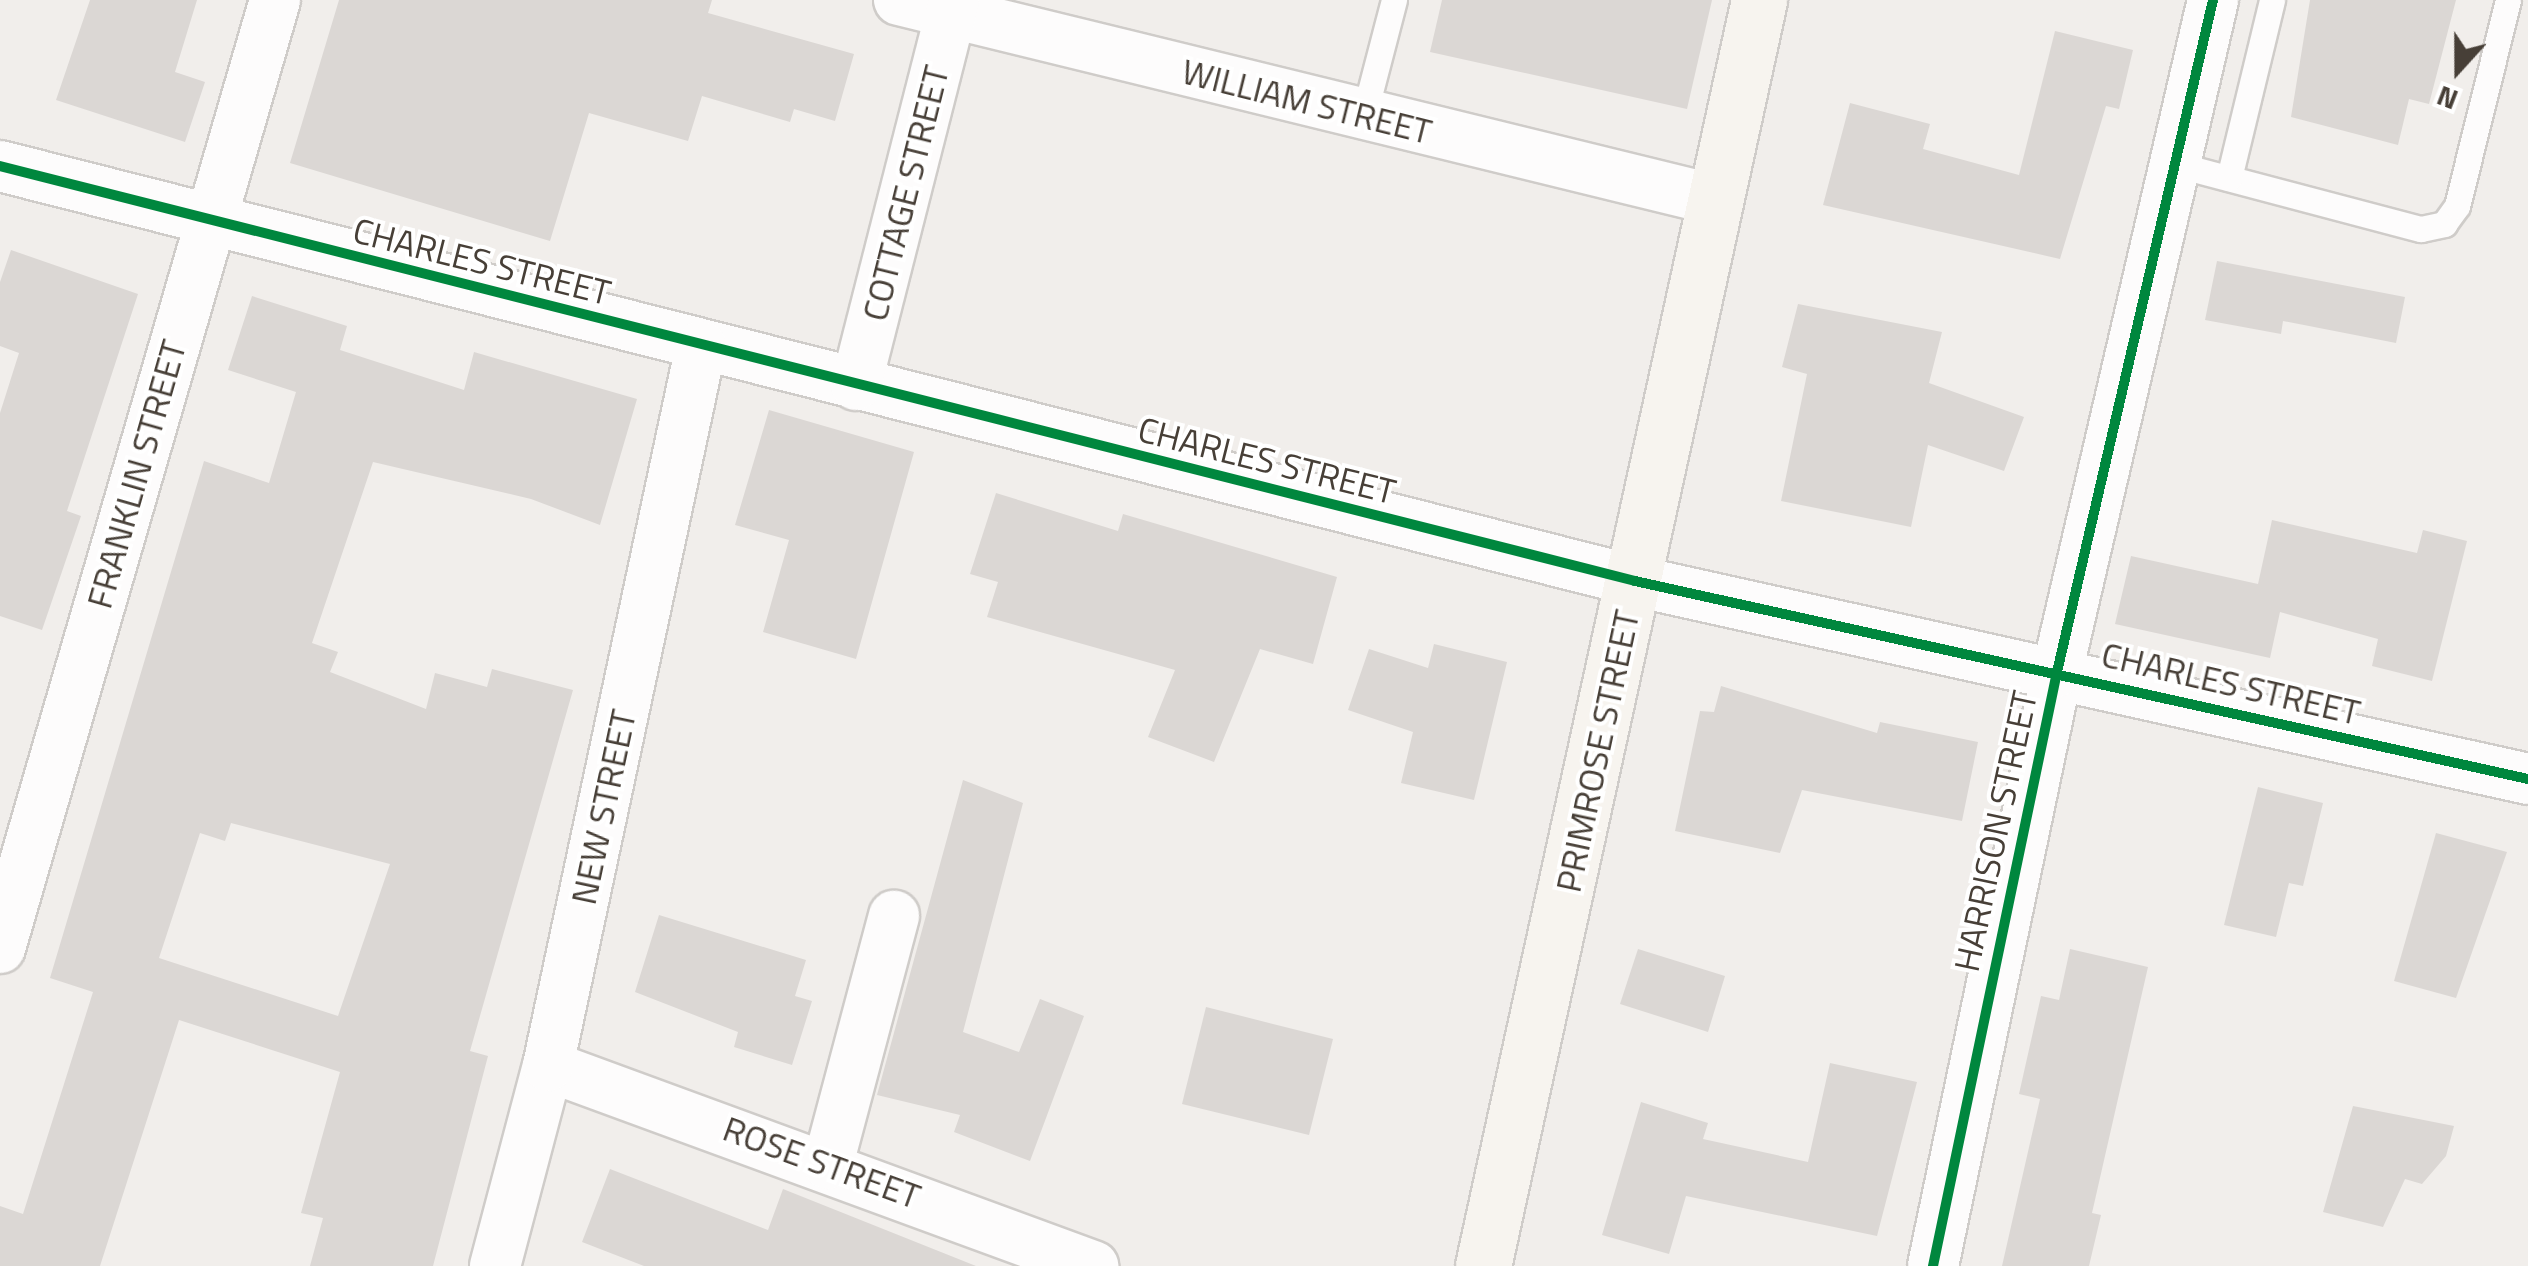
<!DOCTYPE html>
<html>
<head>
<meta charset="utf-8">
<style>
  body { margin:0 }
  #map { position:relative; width:2528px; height:1266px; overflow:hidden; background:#f1eeeb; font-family:"Titillium Web",sans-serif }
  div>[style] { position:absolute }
  .building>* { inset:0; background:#dbd7d4 }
  .roads { filter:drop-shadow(2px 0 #cfccc9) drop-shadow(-2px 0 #cfccc9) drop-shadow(0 2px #cfccc9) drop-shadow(0 -2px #cfccc9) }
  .service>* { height:25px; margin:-12.5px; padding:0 12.5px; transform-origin:12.5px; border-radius:12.5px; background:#fdfcfc }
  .minor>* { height:50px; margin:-25px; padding:0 25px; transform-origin:25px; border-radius:25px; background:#fdfcfc }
  .secondary>* { height:55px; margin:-27.5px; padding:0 27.5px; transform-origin:27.5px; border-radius:27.5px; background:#f7f4ef }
  .cycleway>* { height:10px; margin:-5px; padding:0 5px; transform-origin:5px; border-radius:5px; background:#00873e }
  span { translate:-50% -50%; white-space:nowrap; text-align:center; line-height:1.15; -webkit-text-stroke:8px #fff; paint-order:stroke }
  .street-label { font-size:35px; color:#473f37 }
  .north { position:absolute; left:2408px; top:20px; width:100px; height:100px; -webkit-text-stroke:8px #fff; paint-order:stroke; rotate:201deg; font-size:28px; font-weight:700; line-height:40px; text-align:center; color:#473f37 }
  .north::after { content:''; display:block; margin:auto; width:35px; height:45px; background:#473f37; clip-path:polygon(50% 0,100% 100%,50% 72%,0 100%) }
</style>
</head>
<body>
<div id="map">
  <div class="building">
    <div style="clip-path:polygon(90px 0,197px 0,175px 72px,205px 82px,185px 142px,56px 100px)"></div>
    <div style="clip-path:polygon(339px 0,712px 0,708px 13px,854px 54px,835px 121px,794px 109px,790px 122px,702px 96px,688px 141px,589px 113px,550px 241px,290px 163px)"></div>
    <div style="clip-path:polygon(1442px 0,1712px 0,1687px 109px,1430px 52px)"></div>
    <div style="clip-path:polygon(2310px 0,2456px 0,2429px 104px,2409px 99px,2398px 145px,2291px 117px)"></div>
    <div style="clip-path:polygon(2055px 31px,2133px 50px,2119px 109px,2106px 106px,2060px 259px,1823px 205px,1850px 103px,1930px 124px,1923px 149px,2019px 175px)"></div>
    <div style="clip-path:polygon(11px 250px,138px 294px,67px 511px,81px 516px,42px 630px,0 616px,0 413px,19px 353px,0 346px,0 282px)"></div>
    <div style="clip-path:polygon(2217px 261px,2405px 297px,2396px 343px,2283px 321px,2281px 334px,2205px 320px)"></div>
    <div style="clip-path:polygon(evenodd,252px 296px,347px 326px,340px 350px,464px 390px,474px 352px,637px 399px,600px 525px,531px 499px,373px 462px,312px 643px,338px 652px,330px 672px,426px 709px,435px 673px,487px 687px,492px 669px,573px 690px,470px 1051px,488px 1056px,433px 1266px,310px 1266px,323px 1218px,301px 1213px,340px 1072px,179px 1020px,100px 1266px,0 1266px,0 1206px,23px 1214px,93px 992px,50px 978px,204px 461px,269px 483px,296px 392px,228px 370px,252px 296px,231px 823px,390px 864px,338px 1016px,159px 958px,200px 833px,225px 841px,231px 823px)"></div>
    <div style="clip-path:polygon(1798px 304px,1942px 332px,1929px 383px,2024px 417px,2004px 471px,1928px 445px,1911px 527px,1781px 501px,1807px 374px,1782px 367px)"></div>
    <div style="clip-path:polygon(769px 410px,914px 452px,856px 659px,763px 632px,789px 540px,735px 525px)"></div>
    <div style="clip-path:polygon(996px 493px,1118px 531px,1123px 514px,1337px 577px,1313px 664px,1260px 649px,1214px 762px,1148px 737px,1175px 670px,987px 617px,998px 582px,970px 574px)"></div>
    <div style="clip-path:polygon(2272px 520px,2417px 553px,2423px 530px,2467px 541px,2432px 681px,2372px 666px,2378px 639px,2280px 612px,2270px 658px,2115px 624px,2131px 556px,2258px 584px)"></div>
    <div style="clip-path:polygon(1434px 644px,1507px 662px,1474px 800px,1401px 783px,1413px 732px,1348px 710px,1369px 649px,1428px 668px)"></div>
    <div style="clip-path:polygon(1721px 686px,1877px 733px,1880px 722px,1978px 742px,1962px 821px,1802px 790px,1780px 853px,1675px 831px,1700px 711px,1714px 712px)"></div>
    <div style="clip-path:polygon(963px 780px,1023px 803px,963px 1032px,1019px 1052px,1040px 999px,1084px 1016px,1030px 1161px,954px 1132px,960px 1115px,877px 1095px)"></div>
    <div style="clip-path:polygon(2258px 787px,2323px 803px,2303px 886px,2289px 883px,2276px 937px,2224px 925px)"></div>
    <div style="clip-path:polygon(2436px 833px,2507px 852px,2456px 998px,2394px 981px)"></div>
    <div style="clip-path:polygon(659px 915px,806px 960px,795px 996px,812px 1001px,792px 1065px,734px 1047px,738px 1032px,635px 992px)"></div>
    <div style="clip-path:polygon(1638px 949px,1725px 976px,1708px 1032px,1620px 1004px)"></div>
    <div style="clip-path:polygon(2070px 949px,2148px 967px,2092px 1213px,2101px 1215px,2089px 1266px,2002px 1266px,2040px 1099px,2019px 1094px,2041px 996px,2059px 1000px)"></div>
    <div style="clip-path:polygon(1206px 1007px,1333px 1039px,1309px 1135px,1182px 1104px)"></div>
    <div style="clip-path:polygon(1830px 1063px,1917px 1082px,1877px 1236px,1686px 1196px,1669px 1254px,1602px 1235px,1641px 1102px,1708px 1123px,1703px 1139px,1808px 1162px)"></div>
    <div style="clip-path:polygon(2353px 1106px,2454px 1126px,2446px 1156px,2422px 1184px,2405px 1179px,2383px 1227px,2323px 1212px)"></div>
    <div style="clip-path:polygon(610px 1169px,768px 1230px,783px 1189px,976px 1266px,644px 1266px,582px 1242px)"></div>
  </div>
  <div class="roads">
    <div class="service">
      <div style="left:1364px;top:115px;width:119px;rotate:-75.4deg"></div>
      <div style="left:2178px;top:165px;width:251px;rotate:14.8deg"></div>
      <div style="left:2421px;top:229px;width:24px;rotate:-12deg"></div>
      <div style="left:2444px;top:224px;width:22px;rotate:-54deg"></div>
      <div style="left:2457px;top:206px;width:212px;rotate:-76.1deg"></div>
      <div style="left:2229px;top:178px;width:183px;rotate:-76.4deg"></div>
    </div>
    <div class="minor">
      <div style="left:899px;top:0;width:841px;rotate:13.76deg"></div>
      <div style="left:0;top:166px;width:1687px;rotate:14.24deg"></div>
      <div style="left:1635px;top:581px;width:915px;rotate:12.5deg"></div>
      <div style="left:856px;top:385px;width:397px;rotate:-75.7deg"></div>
      <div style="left:0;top:948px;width:987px;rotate:-73.82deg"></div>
      <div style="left:548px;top:1066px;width:581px;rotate:20.15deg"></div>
      <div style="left:828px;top:1164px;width:257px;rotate:-75.1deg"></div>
      <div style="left:495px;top:1266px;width:207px;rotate:-75.2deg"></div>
      <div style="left:548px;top:1066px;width:736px;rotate:-78deg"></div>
      <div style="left:1933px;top:1266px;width:607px;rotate:-78.21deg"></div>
      <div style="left:2057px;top:672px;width:690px;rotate:-76.93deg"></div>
    </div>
    <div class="secondary">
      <div style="left:1483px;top:1266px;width:1296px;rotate:-77.7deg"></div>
    </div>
  </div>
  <div class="cycleway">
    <div style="left:0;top:166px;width:1687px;rotate:14.24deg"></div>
    <div style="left:1635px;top:581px;width:915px;rotate:12.5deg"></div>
    <div style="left:1933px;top:1266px;width:607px;rotate:-78.21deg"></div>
    <div style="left:2057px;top:672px;width:690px;rotate:-76.93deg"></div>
  </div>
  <div class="street-label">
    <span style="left:1307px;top:101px;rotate:14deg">WILLIAM STREET</span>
    <span style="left:905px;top:193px;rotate:-76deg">COTTAGE STREET</span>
    <span style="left:482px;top:261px;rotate:14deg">CHARLES STREET</span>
    <span style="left:1267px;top:460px;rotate:14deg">CHARLES STREET</span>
    <span style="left:136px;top:474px;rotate:-74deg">FRANKLIN STREET</span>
    <span style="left:2231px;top:683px;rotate:13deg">CHARLES STREET</span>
    <span style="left:1597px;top:751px;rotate:-78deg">PRIMROSE STREET</span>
    <span style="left:603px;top:807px;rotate:-78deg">NEW STREET</span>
    <span style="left:1995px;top:831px;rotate:-78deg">HARRISON STREET</span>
    <span style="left:822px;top:1162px;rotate:20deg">ROSE STREET</span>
  </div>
  <div class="north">N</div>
</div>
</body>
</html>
